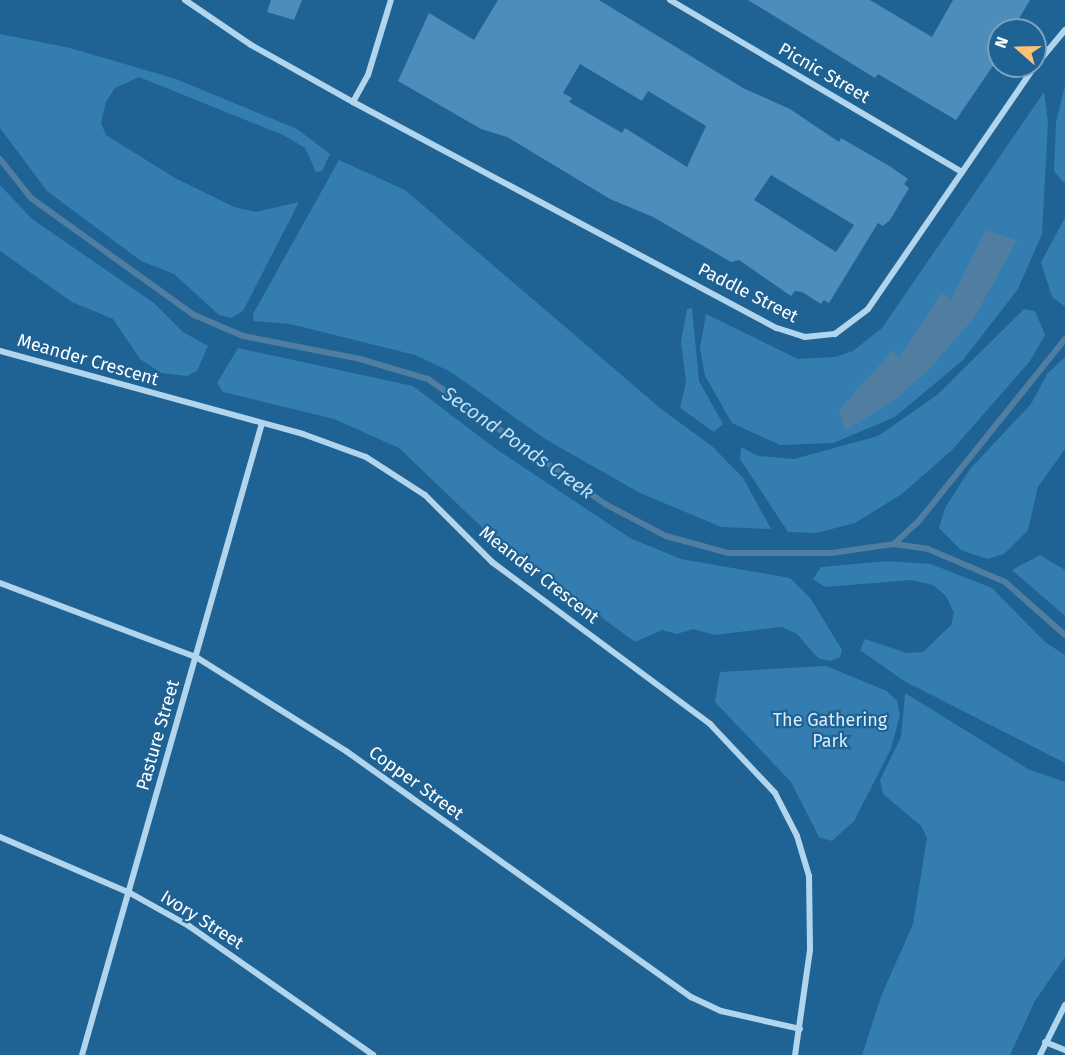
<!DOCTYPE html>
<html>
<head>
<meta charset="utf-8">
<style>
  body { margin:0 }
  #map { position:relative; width:1065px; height:1055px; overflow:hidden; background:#1f6294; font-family:"Fira Sans",sans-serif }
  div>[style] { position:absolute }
  .green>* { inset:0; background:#347db1 }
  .water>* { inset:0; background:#507ea0 }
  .stream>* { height:6px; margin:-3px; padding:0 3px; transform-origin:3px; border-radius:3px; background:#507ea0 }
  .building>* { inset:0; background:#4c8dbc }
  .minor>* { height:6px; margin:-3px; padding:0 3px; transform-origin:3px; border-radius:3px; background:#b2d5ee }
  span { translate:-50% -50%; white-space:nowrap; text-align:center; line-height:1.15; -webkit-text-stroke:4.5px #1f6294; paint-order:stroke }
  .street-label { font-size:18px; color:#fff }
  .park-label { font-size:18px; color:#d8ecfa }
  .water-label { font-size:20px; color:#bedff5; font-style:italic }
  .north { position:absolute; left:987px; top:18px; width:60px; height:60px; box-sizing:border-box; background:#1f6294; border:2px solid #79a1bf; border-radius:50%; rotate:290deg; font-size:16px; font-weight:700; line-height:24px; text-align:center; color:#fff }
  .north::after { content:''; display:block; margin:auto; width:21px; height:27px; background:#fcc172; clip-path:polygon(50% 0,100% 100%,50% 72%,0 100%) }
</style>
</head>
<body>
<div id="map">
  <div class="green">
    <div style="clip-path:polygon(0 34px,70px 48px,176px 79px,297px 129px,330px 154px,322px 171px,316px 172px,305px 148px,283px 135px,139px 77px,115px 88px,106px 102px,101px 123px,106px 135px,175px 178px,234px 207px,256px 212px,299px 202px,243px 311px,231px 318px,219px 315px,174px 274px,141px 261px,47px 191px,0 128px)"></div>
    <div style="clip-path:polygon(1065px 86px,1065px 182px,1063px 182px,1054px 171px,1056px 122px)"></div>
    <div style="clip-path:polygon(1044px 92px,1048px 122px,1042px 234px,1018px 289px,963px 360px,895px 417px,833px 443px,780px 445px,732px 423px,705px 376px,700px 348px,706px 314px,798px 359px,835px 357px,853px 351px,882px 328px)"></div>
    <div style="clip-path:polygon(339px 160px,405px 190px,660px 408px,713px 447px,743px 478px,771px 529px,721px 527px,640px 493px,545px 439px,451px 372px,415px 355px,290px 324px,254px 321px,253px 314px)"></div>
    <div style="clip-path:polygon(0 185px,32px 219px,154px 303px,183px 332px,208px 346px,197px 371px,187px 376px,161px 373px,140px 359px,113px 319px,72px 302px,0 251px)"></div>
    <div style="clip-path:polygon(1065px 218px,1065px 305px,1064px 306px,1052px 297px,1041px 262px)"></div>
    <div style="clip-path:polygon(692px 308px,699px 381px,723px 424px,714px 432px,680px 408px,686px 382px,681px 341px,687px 309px)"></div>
    <div style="clip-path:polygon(1024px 309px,1035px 311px,1045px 335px,1030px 361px,952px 450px,902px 494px,855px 523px,816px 533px,788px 532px,740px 459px,741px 447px,758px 456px,794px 459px,878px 436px,937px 395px)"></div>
    <div style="clip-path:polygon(238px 348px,413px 386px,496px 449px,630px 538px,681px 559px,790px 578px,811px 599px,842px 650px,840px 657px,830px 661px,818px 658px,797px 634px,782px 627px,714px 635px,693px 629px,677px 634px,662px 630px,635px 642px,492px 537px,399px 448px,334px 419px,223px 392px,217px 383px)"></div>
    <div style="clip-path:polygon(1065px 357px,1065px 449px,1038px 487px,1028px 530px,1004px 554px,987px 559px,961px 550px,939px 528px,945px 508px,970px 469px,1031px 404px,1047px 374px)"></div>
    <div style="clip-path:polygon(1040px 555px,1065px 570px,1065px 616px,1012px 570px)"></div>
    <div style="clip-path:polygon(887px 561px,931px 564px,992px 588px,1045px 642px,1065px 655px,1065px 763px,904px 681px,860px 650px,865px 639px,907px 653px,923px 652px,951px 625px,954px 613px,946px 596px,933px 585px,911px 580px,825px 587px,813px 579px,821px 567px)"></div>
    <div style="clip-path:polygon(826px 666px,887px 691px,897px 701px,900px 715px,891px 749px,854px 821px,832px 841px,819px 837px,791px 782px,715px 702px,720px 672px)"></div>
    <div style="clip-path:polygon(905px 693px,1028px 769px,1065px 782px,1065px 957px,1035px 1001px,1010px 1055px,862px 1055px,882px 994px,913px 924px,927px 838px,921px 826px,883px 794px,880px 780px,901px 737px)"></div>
  </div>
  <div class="water">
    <div style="clip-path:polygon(986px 230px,1017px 240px,974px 318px,928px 370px,897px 398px,845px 431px,839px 410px,893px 350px,899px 358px,941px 293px,951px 300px)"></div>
  </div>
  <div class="stream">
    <div style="left:0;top:159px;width:50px;rotate:51.5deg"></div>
    <div style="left:31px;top:198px;width:201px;rotate:35.7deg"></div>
    <div style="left:194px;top:315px;width:53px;rotate:23.2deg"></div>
    <div style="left:243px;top:336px;width:119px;rotate:11.1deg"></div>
    <div style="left:360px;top:359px;width:71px;rotate:16.4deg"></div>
    <div style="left:428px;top:379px;width:217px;rotate:35.2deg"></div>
    <div style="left:605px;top:504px;width:69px;rotate:27.7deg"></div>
    <div style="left:666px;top:536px;width:64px;rotate:15.3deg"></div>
    <div style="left:728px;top:553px;width:104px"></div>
    <div style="left:832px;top:553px;width:63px;rotate:-8.3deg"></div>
    <div style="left:894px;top:544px;width:34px;rotate:8deg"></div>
    <div style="left:928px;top:549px;width:84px;rotate:23.2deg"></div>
    <div style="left:1005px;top:582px;width:80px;rotate:41.5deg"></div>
    <div style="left:894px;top:544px;width:33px;rotate:-43deg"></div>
    <div style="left:918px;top:522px;width:235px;rotate:-51.2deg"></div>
  </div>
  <div class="building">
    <div style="clip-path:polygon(271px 0,302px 0,294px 20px,267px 12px)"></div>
    <div style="clip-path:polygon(evenodd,498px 0,599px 0,743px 88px,790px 109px,839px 142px,841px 138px,891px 167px,908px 179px,904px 184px,909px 188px,890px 220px,883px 226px,878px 223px,829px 303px,824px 300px,821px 304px,802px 292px,795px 291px,791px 296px,739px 260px,731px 262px,653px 217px,610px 199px,507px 137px,481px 129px,398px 81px,429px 13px,474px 40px,498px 0,580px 64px,642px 101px,648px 91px,706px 126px,687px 167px,625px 128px,622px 133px,569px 102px,572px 98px,563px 93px,580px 64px,498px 0,771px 175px,854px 225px,836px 252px,754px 200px,771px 175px)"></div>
    <div style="clip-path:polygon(748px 0,870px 0,932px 37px,953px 0,1030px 0,1017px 22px,999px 30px,999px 57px,956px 120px,878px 74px,875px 78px)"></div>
  </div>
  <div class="minor">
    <div style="left:185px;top:0;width:80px;rotate:34.3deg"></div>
    <div style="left:251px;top:45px;width:117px;rotate:29.2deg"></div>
    <div style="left:353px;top:102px;width:480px;rotate:28.1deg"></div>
    <div style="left:777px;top:328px;width:29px;rotate:18deg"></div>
    <div style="left:805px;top:337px;width:30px;rotate:-6deg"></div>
    <div style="left:835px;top:334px;width:41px;rotate:-37.1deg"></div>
    <div style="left:868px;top:309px;width:295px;rotate:-55.5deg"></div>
    <div style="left:670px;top:0;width:339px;rotate:30.5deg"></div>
    <div style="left:1035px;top:66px;width:47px;rotate:-50.2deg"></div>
    <div style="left:353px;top:102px;width:31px;rotate:-61deg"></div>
    <div style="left:368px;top:75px;width:78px;rotate:-73deg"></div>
    <div style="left:0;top:351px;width:314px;rotate:15.3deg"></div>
    <div style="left:303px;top:434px;width:67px;rotate:20.1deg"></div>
    <div style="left:366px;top:457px;width:70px;rotate:32.8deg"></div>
    <div style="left:425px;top:495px;width:95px;rotate:45deg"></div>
    <div style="left:492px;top:562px;width:272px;rotate:36.6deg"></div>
    <div style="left:710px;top:724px;width:95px;rotate:46.7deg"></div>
    <div style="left:775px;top:793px;width:48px;rotate:62.9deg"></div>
    <div style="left:797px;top:836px;width:42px;rotate:73.3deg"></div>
    <div style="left:809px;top:876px;width:74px;rotate:89.2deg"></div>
    <div style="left:810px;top:950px;width:106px;rotate:98.1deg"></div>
    <div style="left:0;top:583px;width:210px;rotate:20.7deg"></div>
    <div style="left:196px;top:657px;width:177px;rotate:32.1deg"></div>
    <div style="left:346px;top:751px;width:424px;rotate:35.5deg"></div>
    <div style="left:691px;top:997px;width:33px;rotate:25deg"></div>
    <div style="left:721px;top:1011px;width:81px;rotate:12.8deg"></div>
    <div style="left:0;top:837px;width:142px;rotate:23.3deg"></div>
    <div style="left:130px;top:893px;width:68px;rotate:29.2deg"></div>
    <div style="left:189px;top:926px;width:225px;rotate:35deg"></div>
    <div style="left:1045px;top:1042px;width:22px;rotate:22deg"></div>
    <div style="left:82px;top:1055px;width:657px;rotate:-74.1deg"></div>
    <div style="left:1040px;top:1055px;width:56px;rotate:-63.4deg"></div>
  </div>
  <div class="street-label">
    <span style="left:824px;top:73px;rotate:30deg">Picnic Street</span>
    <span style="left:748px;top:293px;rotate:27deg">Paddle Street</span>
    <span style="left:88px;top:360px;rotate:16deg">Meander Crescent</span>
    <span style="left:539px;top:575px;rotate:38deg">Meander Crescent</span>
    <span style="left:158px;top:735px;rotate:-74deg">Pasture Street</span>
    <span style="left:416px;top:783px;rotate:36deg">Copper Street</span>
    <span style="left:202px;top:920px;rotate:32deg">Ivory Street</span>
  </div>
  <div class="park-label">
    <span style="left:830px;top:731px">The Gathering<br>Park</span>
  </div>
  <div class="water-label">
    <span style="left:518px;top:443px;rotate:35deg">Second Ponds Creek</span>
  </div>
  <div class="north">N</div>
</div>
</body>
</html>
